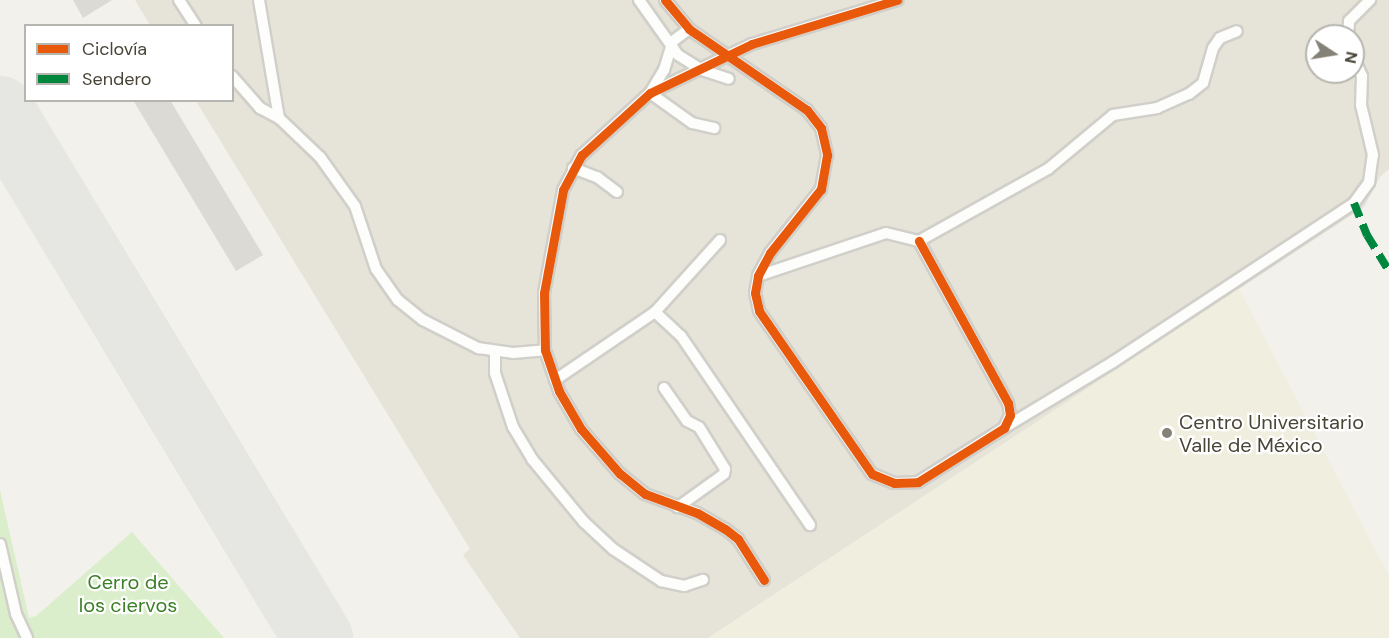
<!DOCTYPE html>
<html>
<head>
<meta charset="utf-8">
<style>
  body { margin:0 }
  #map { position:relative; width:1389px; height:638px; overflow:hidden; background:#f2f1ec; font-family:"DM Sans",sans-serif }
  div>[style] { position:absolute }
  .residential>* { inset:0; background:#e6e4d9 }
  .education>* { inset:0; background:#f0eede }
  .green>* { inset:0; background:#dbeecb }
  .runway>* { height:70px; margin:-35px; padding:0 35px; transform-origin:35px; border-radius:35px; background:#e6e6e2 }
  .building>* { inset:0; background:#dcdad4 }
  .roads { filter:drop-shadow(2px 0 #d0cfc9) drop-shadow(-2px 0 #d0cfc9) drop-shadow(0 2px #d0cfc9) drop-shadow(0 -2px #d0cfc9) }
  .minor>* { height:10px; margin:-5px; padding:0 5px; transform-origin:5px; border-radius:5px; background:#fdfdfc }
  .quiet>* { height:8px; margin-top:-4px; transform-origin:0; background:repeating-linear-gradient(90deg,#00873e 0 15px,transparent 0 23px) }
  .cycleway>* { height:9px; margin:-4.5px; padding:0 4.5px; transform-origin:4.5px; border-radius:4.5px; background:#e8590c }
  .dots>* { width:16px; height:16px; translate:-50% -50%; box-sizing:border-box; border:3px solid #fff; border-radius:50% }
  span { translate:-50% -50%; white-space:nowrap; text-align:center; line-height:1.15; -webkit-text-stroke:4.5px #fff; paint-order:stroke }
  .poi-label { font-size:20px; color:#494537 }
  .left { translate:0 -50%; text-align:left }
  .park-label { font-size:20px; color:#3b7f27 }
  .legend { position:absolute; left:24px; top:24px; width:210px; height:78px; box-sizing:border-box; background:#fff; border:2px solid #b6b5af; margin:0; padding:8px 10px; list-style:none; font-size:18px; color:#494537 }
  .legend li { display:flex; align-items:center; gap:12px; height:30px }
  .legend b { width:30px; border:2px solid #b6b5af }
  .north { position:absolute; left:1305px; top:24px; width:60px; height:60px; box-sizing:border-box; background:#fff; border:2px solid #b6b5af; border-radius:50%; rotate:102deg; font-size:16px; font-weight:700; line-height:24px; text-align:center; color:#494537 }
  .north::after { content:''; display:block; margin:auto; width:21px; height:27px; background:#848176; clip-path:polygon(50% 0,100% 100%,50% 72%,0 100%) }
</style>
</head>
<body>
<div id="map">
  <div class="residential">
    <div style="clip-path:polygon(evenodd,135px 0,1389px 0,1389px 169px,1380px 177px,1364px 207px,708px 638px,520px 638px,463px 555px,470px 549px,196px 101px,232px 100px,232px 26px,150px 25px,135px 0,1317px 36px,1353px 36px,1353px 72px,1317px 72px,1317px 36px)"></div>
  </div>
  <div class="education">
    <div style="clip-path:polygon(1239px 289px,1389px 576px,1389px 638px,708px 638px)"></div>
  </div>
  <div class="green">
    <div style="clip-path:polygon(0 490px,29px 618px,36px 616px,132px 532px,224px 638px,0 638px)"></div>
  </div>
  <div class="runway">
    <div style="left:0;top:111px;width:616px;rotate:58.89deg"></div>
  </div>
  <div class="building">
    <div style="clip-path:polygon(73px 0,112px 0,83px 18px)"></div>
    <div style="clip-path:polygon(133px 100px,170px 100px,263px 255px,236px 271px)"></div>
  </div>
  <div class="roads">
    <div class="minor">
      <div style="left:179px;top:0;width:31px;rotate:57deg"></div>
      <div style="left:259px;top:0;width:120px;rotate:80.4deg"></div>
      <div style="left:279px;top:118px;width:57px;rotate:43.6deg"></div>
      <div style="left:320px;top:157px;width:60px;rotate:54.5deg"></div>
      <div style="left:355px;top:206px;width:66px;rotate:71.6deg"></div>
      <div style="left:376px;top:269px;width:38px;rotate:55deg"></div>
      <div style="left:398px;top:300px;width:32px;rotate:39deg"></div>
      <div style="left:423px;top:320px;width:62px;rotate:27deg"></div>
      <div style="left:478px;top:348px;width:35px;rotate:8deg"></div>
      <div style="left:513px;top:353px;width:32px;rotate:-5deg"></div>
      <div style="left:639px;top:0;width:67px;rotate:54.7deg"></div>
      <div style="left:678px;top:55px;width:28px;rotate:32deg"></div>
      <div style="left:702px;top:70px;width:28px;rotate:18deg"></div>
      <div style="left:665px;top:0;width:38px;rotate:50deg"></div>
      <div style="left:689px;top:29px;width:143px;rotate:34.5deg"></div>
      <div style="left:807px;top:110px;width:23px;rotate:52deg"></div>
      <div style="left:821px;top:128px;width:28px;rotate:77deg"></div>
      <div style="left:827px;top:155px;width:35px;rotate:100deg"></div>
      <div style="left:821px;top:189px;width:82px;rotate:128.6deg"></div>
      <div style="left:770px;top:253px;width:26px;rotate:118deg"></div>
      <div style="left:758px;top:276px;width:17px;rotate:100deg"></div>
      <div style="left:755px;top:293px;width:18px;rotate:77deg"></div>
      <div style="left:759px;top:311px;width:198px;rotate:55.3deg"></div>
      <div style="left:872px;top:474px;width:24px;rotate:22deg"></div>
      <div style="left:894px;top:483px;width:24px;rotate:-2deg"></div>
      <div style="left:918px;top:482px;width:102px;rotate:-32.1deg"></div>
      <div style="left:1004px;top:428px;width:14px;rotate:-65deg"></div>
      <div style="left:1010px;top:415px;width:12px;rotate:-99deg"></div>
      <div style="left:1008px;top:403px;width:185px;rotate:-118.8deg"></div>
      <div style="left:1348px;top:36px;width:15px;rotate:-86deg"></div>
      <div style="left:1349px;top:21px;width:30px;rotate:-45deg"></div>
      <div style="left:232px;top:76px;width:43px;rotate:48.8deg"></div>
      <div style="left:260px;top:108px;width:21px;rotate:28deg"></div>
      <div style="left:650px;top:93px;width:27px;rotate:-59deg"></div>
      <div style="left:664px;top:70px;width:30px;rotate:-73deg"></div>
      <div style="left:673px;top:41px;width:20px;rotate:-37deg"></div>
      <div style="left:650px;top:93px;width:52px;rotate:35.5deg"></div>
      <div style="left:692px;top:123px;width:23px;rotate:13deg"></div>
      <div style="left:573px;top:168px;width:26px;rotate:21deg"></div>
      <div style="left:597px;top:177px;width:25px;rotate:37deg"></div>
      <div style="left:758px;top:276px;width:135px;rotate:-18.6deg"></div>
      <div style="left:886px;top:233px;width:34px;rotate:14deg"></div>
      <div style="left:919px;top:241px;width:148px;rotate:-29.2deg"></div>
      <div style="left:1048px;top:169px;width:85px;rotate:-39.7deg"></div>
      <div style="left:1113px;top:115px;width:45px;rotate:-9deg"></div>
      <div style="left:1157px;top:108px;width:35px;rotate:-24deg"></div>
      <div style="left:1189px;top:94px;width:18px;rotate:-38deg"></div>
      <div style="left:1203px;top:83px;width:36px;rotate:-74deg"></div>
      <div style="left:1213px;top:48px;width:12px;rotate:-55deg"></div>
      <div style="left:1220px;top:38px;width:18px;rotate:-22deg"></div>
      <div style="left:655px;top:312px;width:35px;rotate:43deg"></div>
      <div style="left:681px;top:336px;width:229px;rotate:55.7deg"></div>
      <div style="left:495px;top:352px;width:21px;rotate:90deg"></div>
      <div style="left:495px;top:373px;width:57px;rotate:71.6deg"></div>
      <div style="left:513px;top:427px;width:37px;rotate:59deg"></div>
      <div style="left:532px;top:459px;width:82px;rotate:50.5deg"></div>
      <div style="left:584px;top:522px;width:40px;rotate:43deg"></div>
      <div style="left:613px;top:549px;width:58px;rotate:33.7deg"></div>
      <div style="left:661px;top:581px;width:24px;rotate:12deg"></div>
      <div style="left:684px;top:586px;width:20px;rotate:-18deg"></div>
      <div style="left:555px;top:380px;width:121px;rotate:-34.2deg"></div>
      <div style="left:655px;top:312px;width:97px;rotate:-47.9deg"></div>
      <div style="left:664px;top:388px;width:40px;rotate:55.1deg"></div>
      <div style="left:687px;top:421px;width:13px;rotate:27deg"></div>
      <div style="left:699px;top:427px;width:49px;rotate:58.2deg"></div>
      <div style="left:725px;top:469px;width:5px;rotate:101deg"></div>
      <div style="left:724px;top:474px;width:57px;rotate:144.3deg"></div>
      <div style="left:1004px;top:428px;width:127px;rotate:-31.2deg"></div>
      <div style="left:1113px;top:362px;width:289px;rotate:-33.4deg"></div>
      <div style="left:1354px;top:203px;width:26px;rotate:-54deg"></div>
      <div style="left:1369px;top:182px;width:27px;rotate:-82deg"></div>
      <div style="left:1373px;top:155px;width:51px;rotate:-103.5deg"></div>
      <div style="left:1361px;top:105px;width:29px;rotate:-88deg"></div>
      <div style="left:1362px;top:76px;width:21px;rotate:-115deg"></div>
      <div style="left:0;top:544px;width:72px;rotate:77.1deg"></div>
      <div style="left:16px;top:614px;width:26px;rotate:65deg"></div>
      <div style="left:764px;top:580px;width:49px;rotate:-122.4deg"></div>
      <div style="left:738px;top:539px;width:16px;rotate:-142deg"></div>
      <div style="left:725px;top:529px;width:32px;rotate:-150deg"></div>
      <div style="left:697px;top:513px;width:55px;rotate:-159.9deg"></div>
      <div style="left:645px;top:494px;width:32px;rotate:-141deg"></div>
      <div style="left:620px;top:474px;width:60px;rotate:-130.9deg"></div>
      <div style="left:581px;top:429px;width:44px;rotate:-120.1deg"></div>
      <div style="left:559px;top:391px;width:43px;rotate:-108.9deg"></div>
      <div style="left:545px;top:350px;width:57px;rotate:-91deg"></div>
      <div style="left:544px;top:293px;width:105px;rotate:-79.5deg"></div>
      <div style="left:563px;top:190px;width:40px;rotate:-62deg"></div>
      <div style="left:582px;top:155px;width:92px;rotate:-42.4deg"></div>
      <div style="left:650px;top:93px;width:113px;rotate:-25.7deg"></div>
      <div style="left:752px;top:44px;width:152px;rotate:-16.9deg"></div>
    </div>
  </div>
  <div class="quiet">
    <div style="left:1354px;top:203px;width:35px;rotate:68deg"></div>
    <div style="left:1367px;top:235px;width:42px;rotate:58.6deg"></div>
  </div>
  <div class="cycleway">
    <div style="left:665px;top:0;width:38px;rotate:50deg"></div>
    <div style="left:689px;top:29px;width:143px;rotate:34.5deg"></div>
    <div style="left:807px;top:110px;width:23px;rotate:52deg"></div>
    <div style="left:821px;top:128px;width:28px;rotate:77deg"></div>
    <div style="left:827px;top:155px;width:35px;rotate:100deg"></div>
    <div style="left:821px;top:189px;width:82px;rotate:128.6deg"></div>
    <div style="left:770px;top:253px;width:26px;rotate:118deg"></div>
    <div style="left:758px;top:276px;width:17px;rotate:100deg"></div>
    <div style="left:755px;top:293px;width:18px;rotate:77deg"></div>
    <div style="left:759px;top:311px;width:198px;rotate:55.3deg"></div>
    <div style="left:872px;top:474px;width:24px;rotate:22deg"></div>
    <div style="left:894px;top:483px;width:24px;rotate:-2deg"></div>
    <div style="left:918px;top:482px;width:102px;rotate:-32.1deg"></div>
    <div style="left:1004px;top:428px;width:14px;rotate:-65deg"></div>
    <div style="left:1010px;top:415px;width:12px;rotate:-99deg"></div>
    <div style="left:1008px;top:403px;width:185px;rotate:-118.8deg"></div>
    <div style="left:764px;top:580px;width:49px;rotate:-122.4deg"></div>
    <div style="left:738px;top:539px;width:16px;rotate:-142deg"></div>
    <div style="left:725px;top:529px;width:32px;rotate:-150deg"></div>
    <div style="left:697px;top:513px;width:55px;rotate:-159.9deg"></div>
    <div style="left:645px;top:494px;width:32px;rotate:-141deg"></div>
    <div style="left:620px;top:474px;width:60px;rotate:-130.9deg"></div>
    <div style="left:581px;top:429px;width:44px;rotate:-120.1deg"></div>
    <div style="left:559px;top:391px;width:43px;rotate:-108.9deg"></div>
    <div style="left:545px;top:350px;width:57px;rotate:-91deg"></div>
    <div style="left:544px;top:293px;width:105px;rotate:-79.5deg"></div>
    <div style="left:563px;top:190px;width:40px;rotate:-62deg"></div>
    <div style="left:582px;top:155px;width:92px;rotate:-42.4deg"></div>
    <div style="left:650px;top:93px;width:113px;rotate:-25.7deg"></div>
    <div style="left:752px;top:44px;width:152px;rotate:-16.9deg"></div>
  </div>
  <div class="dots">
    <div style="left:1167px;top:433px;background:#848176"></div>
  </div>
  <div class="poi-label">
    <span class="left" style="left:1179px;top:434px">Centro Universitario<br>Valle de México</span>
  </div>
  <div class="park-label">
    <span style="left:128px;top:594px">Cerro de<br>los ciervos</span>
  </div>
  <ul class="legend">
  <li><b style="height:8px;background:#e8590c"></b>Ciclovía</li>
  <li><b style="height:8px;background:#00873e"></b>Sendero</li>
  </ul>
  <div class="north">N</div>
</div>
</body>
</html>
